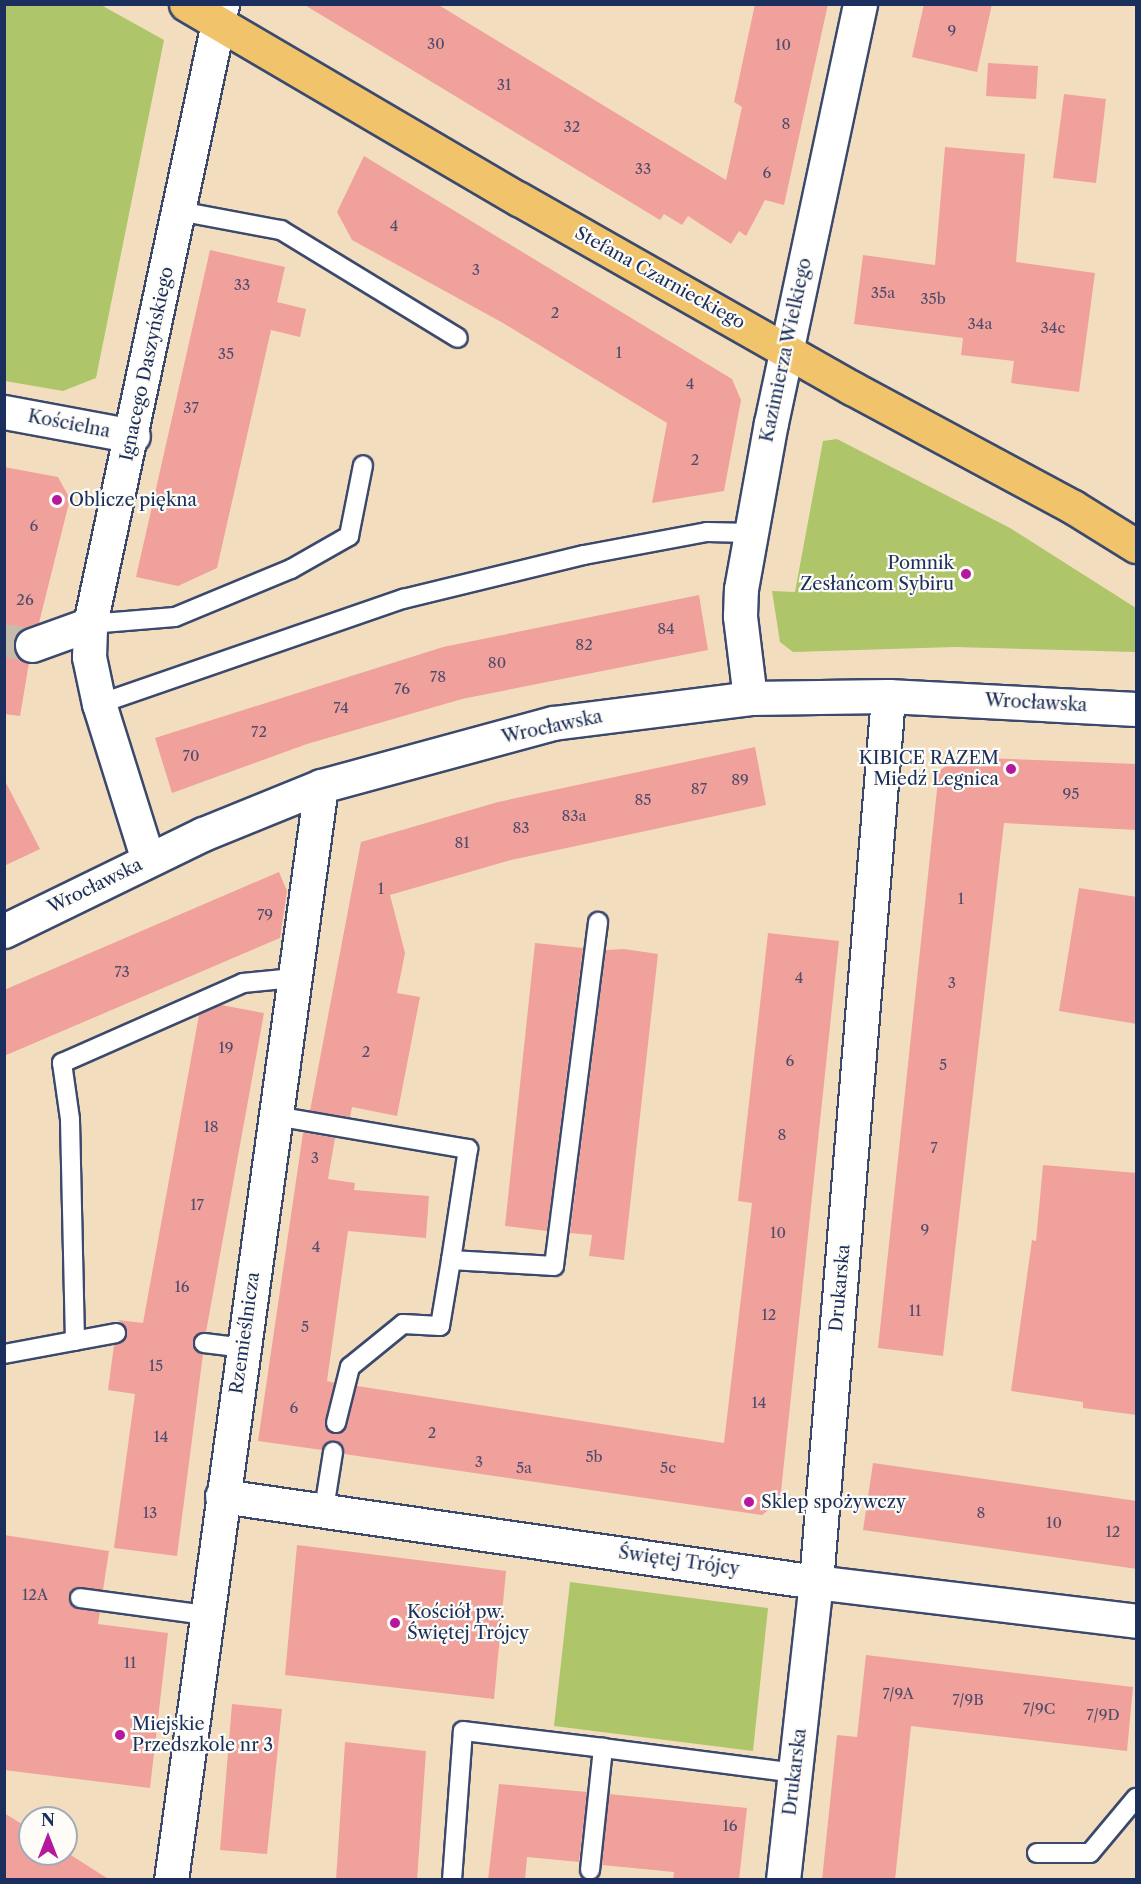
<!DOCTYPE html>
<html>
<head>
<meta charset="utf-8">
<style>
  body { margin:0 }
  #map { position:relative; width:1141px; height:1884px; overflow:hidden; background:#f2debf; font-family:"Libre Caslon Text",serif }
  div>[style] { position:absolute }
  .green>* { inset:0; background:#afc56a }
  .building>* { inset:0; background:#f1a19b }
  .minor-tunnel>* { height:33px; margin-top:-16.5px; transform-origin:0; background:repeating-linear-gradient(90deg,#c7bbac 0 33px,transparent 0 49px) }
  .roads { filter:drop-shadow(2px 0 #3b496d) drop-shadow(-2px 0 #3b496d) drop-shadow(0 2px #3b496d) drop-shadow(0 -2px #3b496d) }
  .service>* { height:18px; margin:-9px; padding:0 9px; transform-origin:9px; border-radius:9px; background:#fff }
  .minor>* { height:33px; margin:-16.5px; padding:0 16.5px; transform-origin:16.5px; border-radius:16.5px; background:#fff }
  .primary>* { height:33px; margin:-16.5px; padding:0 16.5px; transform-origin:16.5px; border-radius:16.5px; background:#f1c36a }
  .dots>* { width:16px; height:16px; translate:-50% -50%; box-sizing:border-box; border:3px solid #fdfcf7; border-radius:50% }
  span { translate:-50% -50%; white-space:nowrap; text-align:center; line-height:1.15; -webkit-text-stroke:4.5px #fdfcf7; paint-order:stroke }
  .number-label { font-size:15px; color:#504c6d }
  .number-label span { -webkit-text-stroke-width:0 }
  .street-label { font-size:18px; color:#1b2f5e }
  .poi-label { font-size:18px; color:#1b2f5e }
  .left { translate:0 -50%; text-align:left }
  .right { translate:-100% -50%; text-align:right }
  .frame { position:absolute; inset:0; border:6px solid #1b2f5e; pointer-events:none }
  .north { position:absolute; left:18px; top:1806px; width:60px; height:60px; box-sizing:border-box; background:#fdfcf7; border:2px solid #a3aaba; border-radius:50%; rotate:0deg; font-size:16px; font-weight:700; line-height:24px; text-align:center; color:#1b2f5e }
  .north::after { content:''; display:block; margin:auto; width:21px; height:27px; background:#b5179e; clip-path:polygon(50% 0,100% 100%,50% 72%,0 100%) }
</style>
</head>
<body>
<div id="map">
  <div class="green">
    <div style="clip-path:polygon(4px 5px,101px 5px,164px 40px,96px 378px,63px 391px,5px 381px)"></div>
    <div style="clip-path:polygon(837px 439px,1010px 528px,1136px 608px,1136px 652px,955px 647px,793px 652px,780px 642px,772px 591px,795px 592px,823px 441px)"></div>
    <div style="clip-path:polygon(570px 1582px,768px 1608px,753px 1751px,554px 1726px)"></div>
  </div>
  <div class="building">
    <div style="clip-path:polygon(303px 4px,437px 4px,726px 180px,742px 107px,734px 102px,755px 4px,828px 4px,784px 205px,765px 200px,746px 236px,739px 231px,731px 244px,688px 216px,682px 225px,664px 214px,660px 220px)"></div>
    <div style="clip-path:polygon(924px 4px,992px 4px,977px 72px,912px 57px)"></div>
    <div style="clip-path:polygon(988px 63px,1038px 66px,1036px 99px,986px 96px)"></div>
    <div style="clip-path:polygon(1064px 94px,1106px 99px,1096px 183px,1053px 178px)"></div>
    <div style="clip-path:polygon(945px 147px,1025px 154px,1016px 262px,1095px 273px,1079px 392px,1011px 383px,1014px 361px,961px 355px,963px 338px,854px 324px,863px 255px,935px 265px)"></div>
    <div style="clip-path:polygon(364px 156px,732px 379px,741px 400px,724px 491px,652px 503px,667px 423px,503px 323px,352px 240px,337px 212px)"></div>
    <div style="clip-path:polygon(210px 250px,285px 267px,277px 302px,306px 309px,300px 337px,271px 330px,217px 568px,178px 586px,136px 577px)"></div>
    <div style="clip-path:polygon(4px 467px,58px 477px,70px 499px,39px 623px,18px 633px,14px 641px,15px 652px,29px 663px,20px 716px,4px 714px)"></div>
    <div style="clip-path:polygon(699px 595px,708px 650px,462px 699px,307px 744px,172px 793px,155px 738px,443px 647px)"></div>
    <div style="clip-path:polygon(755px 747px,766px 805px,511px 860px,390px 895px,405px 953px,397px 993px,420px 997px,397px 1116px,352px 1107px,350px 1117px,310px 1111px,361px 842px,498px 802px)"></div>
    <div style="clip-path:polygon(958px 757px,1137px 764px,1137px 830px,1004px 823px,943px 1356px,878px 1348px,939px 771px)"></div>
    <div style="clip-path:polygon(4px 779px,40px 849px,4px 866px)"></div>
    <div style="clip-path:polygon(279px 872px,287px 891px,280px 938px,4px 1056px,4px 990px)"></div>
    <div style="clip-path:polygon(1079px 888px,1137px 897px,1137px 1024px,1059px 1011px)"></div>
    <div style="clip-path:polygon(768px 933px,839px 941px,780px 1501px,762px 1515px,344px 1454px,340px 1444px,334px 1441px,322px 1450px,258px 1441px,303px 1133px,306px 1133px,335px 1138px,328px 1179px,355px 1183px,354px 1190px,429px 1196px,426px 1238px,348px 1231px,327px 1381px,335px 1383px,325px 1420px,329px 1431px,339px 1434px,344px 1430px,357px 1386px,724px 1443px,752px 1203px,738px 1201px)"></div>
    <div style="clip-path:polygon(535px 943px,583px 948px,547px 1231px,505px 1226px)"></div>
    <div style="clip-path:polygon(624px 949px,658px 954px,624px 1260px,589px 1256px,592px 1235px,570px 1233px,606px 950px)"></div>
    <div style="clip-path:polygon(221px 1005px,264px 1013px,206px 1332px,199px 1333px,193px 1341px,194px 1348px,203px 1354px,177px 1556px,114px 1548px,135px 1394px,108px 1390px,114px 1345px,127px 1336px,125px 1326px,118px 1320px,143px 1323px,199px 1015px)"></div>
    <div style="clip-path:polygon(1043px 1165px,1137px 1173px,1137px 1415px,1083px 1408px,1083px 1402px,1011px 1391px,1032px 1240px,1036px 1241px)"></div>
    <div style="clip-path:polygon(873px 1463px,1137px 1501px,1137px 1569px,863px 1530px)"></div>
    <div style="clip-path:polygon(4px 1535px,109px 1551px,103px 1590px,76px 1587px,69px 1596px,70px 1603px,78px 1609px,100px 1612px,98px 1624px,168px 1633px,150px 1788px,4px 1770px)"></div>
    <div style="clip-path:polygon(297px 1545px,506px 1571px,494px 1699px,285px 1675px)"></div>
    <div style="clip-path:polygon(866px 1655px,1133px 1687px,1127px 1751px,911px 1726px,895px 1880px,822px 1880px,837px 1735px,857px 1737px)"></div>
    <div style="clip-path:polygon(232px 1704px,282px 1709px,267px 1854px,220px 1850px)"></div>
    <div style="clip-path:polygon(345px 1742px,426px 1751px,417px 1880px,336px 1880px)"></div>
    <div style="clip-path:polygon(499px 1784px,587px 1792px,579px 1862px,527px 1857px,525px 1880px,488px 1880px)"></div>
    <div style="clip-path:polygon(609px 1794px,747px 1808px,739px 1880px,673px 1880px,674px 1872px,602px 1865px)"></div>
    <div style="clip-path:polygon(4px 1813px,30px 1829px,30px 1854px,66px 1852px,110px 1880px,4px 1880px)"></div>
  </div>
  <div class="minor-tunnel">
    <div style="left:4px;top:640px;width:28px;rotate:10deg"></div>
  </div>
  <div class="roads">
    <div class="service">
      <div style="left:179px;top:211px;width:104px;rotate:10.6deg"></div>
      <div style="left:281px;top:230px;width:207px;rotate:31.4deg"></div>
      <div style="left:90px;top:624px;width:85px;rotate:-4.7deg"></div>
      <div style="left:175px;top:617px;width:126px;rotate:-22.5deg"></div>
      <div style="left:291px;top:569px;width:67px;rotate:-29.6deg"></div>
      <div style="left:349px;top:536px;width:72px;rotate:-78.8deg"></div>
      <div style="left:99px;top:704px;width:322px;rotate:-19.1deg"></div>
      <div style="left:403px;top:599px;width:186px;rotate:-13.7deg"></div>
      <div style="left:584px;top:555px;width:125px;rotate:-10.6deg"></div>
      <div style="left:707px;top:532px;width:44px;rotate:1.3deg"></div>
      <div style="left:275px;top:1116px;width:196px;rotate:9.7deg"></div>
      <div style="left:468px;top:1149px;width:112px;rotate:98.7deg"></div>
      <div style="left:75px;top:1341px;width:222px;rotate:-91.3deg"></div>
      <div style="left:70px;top:1119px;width:57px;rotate:-98.1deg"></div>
      <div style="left:62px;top:1063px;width:198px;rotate:-23.8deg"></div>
      <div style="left:243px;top:983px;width:51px;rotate:-5.6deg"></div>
      <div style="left:204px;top:1343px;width:39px;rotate:7deg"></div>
      <div style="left:4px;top:1354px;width:114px;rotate:-10.6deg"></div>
      <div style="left:336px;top:1423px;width:58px;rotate:-76deg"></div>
      <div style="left:350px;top:1367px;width:68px;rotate:-39.1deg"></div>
      <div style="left:403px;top:1324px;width:37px;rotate:3deg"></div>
      <div style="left:440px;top:1326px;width:67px;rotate:-80.5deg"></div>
      <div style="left:451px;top:1260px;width:103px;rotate:3.3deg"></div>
      <div style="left:554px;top:1266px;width:347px;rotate:-82.7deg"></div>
      <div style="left:324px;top:1509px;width:58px;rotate:-81deg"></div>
      <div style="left:80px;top:1598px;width:127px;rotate:7.7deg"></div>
      <div style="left:1037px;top:1853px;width:53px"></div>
      <div style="left:1090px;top:1853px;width:72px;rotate:-50.1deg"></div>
      <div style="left:590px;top:1870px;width:123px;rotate:-83.9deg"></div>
      <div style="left:603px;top:1748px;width:195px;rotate:7.4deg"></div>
      <div style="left:452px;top:1880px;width:149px;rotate:-85.8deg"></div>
      <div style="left:463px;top:1731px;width:141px;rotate:6.9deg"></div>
    </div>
    <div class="minor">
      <div style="left:4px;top:412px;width:131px;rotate:10.5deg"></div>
      <div style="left:32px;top:645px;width:62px;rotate:-19.9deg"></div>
      <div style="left:750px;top:698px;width:83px;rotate:-97deg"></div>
      <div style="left:740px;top:616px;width:27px;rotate:-88deg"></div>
      <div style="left:741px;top:589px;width:169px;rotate:-79.8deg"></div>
      <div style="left:771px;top:423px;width:428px;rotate:-78deg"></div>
      <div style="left:148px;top:860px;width:164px;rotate:-107.4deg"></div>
      <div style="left:99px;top:704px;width:48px;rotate:-102deg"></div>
      <div style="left:89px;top:657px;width:33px;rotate:-88deg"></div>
      <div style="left:90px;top:624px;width:634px;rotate:-77.98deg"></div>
      <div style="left:4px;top:931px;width:221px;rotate:-26deg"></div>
      <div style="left:203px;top:834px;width:127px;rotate:-22.1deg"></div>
      <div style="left:321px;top:786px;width:240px;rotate:-15.2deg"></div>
      <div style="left:553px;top:723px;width:199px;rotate:-7.2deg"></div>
      <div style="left:750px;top:698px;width:138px;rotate:-0.8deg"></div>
      <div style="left:888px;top:696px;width:248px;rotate:3deg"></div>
      <div style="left:222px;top:1496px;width:600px;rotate:8.24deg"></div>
      <div style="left:816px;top:1582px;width:322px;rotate:6.9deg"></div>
      <div style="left:171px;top:1880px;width:1104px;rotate:-82.19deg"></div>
      <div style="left:783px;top:1880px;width:300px;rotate:-83.7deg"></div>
      <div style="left:816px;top:1582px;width:889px;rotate:-85.35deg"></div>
    </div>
    <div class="primary">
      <div style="left:186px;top:4px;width:386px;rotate:30.4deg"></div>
      <div style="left:519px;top:199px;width:383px;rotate:29.6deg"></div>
      <div style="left:852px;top:388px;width:251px;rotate:28.3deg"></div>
      <div style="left:1073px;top:507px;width:74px;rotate:31.8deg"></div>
    </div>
  </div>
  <div class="dots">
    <div style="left:57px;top:500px;background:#b5179e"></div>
    <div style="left:966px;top:574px;background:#b5179e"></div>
    <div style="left:1011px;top:769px;background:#b5179e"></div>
    <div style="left:749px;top:1502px;background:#b5179e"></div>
    <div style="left:395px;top:1623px;background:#b5179e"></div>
    <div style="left:120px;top:1735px;background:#b5179e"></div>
  </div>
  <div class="number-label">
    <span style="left:952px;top:31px">9</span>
    <span style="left:436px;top:44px">30</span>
    <span style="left:783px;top:45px">10</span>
    <span style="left:504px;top:85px">31</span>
    <span style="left:786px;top:124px">8</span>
    <span style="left:572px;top:127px">32</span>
    <span style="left:643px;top:169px">33</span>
    <span style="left:767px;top:173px">6</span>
    <span style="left:394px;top:226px">4</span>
    <span style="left:476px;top:270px">3</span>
    <span style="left:242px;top:285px">33</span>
    <span style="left:883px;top:293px">35a</span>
    <span style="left:933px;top:299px">35b</span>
    <span style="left:555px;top:313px">2</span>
    <span style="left:980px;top:324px">34a</span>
    <span style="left:1053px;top:328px">34c</span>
    <span style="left:619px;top:353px">1</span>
    <span style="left:226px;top:354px">35</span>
    <span style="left:690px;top:384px">4</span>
    <span style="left:191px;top:408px">37</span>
    <span style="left:695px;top:460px">2</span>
    <span style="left:34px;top:526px">6</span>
    <span style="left:25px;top:600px">26</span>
    <span style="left:666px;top:629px">84</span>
    <span style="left:584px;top:645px">82</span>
    <span style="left:497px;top:663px">80</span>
    <span style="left:438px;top:677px">78</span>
    <span style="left:402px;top:689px">76</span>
    <span style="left:341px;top:708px">74</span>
    <span style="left:259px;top:732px">72</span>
    <span style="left:191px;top:756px">70</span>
    <span style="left:740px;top:780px">89</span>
    <span style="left:699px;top:789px">87</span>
    <span style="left:1071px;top:794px">95</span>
    <span style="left:643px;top:800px">85</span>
    <span style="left:574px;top:816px">83a</span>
    <span style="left:521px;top:828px">83</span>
    <span style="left:462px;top:843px">81</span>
    <span style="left:381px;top:889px">1</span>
    <span style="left:961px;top:899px">1</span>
    <span style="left:265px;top:915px">79</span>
    <span style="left:122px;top:972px">73</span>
    <span style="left:799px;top:978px">4</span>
    <span style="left:952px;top:983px">3</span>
    <span style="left:226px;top:1048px">19</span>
    <span style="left:366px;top:1052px">2</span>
    <span style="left:790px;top:1061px">6</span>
    <span style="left:943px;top:1065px">5</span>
    <span style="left:211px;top:1127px">18</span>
    <span style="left:782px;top:1135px">8</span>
    <span style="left:934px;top:1148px">7</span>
    <span style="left:315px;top:1158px">3</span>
    <span style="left:197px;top:1205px">17</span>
    <span style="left:925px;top:1230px">9</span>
    <span style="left:778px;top:1233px">10</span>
    <span style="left:316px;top:1247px">4</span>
    <span style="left:182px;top:1287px">16</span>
    <span style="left:915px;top:1311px">11</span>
    <span style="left:769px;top:1315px">12</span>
    <span style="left:305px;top:1327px">5</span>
    <span style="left:156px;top:1366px">15</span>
    <span style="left:759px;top:1403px">14</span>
    <span style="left:294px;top:1408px">6</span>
    <span style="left:432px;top:1433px">2</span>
    <span style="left:161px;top:1437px">14</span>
    <span style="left:594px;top:1457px">5b</span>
    <span style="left:479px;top:1462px">3</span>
    <span style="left:524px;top:1468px">5a</span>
    <span style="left:668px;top:1468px">5c</span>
    <span style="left:150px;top:1513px">13</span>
    <span style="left:981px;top:1513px">8</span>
    <span style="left:1054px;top:1523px">10</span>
    <span style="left:1113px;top:1532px">12</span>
    <span style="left:35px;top:1595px">12A</span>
    <span style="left:130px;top:1663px">11</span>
    <span style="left:898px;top:1694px">7/9A</span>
    <span style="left:968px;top:1700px">7/9B</span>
    <span style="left:1039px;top:1709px">7/9C</span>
    <span style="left:1103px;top:1715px">7/9D</span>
    <span style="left:730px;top:1826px">16</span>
  </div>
  <div class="street-label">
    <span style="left:660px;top:278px;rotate:29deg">Stefana Czarnieckiego</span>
    <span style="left:786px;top:350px;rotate:-78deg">Kazimierza Wielkiego</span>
    <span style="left:147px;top:364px;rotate:-78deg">Ignacego Daszyńskiego</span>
    <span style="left:69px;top:424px;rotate:11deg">Kościelna</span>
    <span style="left:1036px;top:703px;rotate:3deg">Wrocławska</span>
    <span style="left:552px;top:727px;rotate:-12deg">Wrocławska</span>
    <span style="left:95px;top:886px;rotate:-26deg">Wrocławska</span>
    <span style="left:840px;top:1288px;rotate:-85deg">Drukarska</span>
    <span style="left:245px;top:1333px;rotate:-82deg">Rzemieślnicza</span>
    <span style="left:679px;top:1561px;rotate:8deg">Świętej Trójcy</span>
    <span style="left:795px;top:1772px;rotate:-83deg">Drukarska</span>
  </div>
  <div class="poi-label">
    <span class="left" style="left:69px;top:500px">Oblicze piękna</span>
    <span class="right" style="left:954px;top:574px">Pomnik<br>Zesłańcom Sybiru</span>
    <span class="right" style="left:999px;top:769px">KIBICE RAZEM<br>Miedź Legnica</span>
    <span class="left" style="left:761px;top:1502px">Sklep spożywczy</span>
    <span class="left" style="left:407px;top:1623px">Kościół pw.<br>Świętej Trójcy</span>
    <span class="left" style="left:132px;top:1735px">Miejskie<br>Przedszkole nr 3</span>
  </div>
  <div class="frame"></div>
  <div class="north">N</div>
</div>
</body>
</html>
